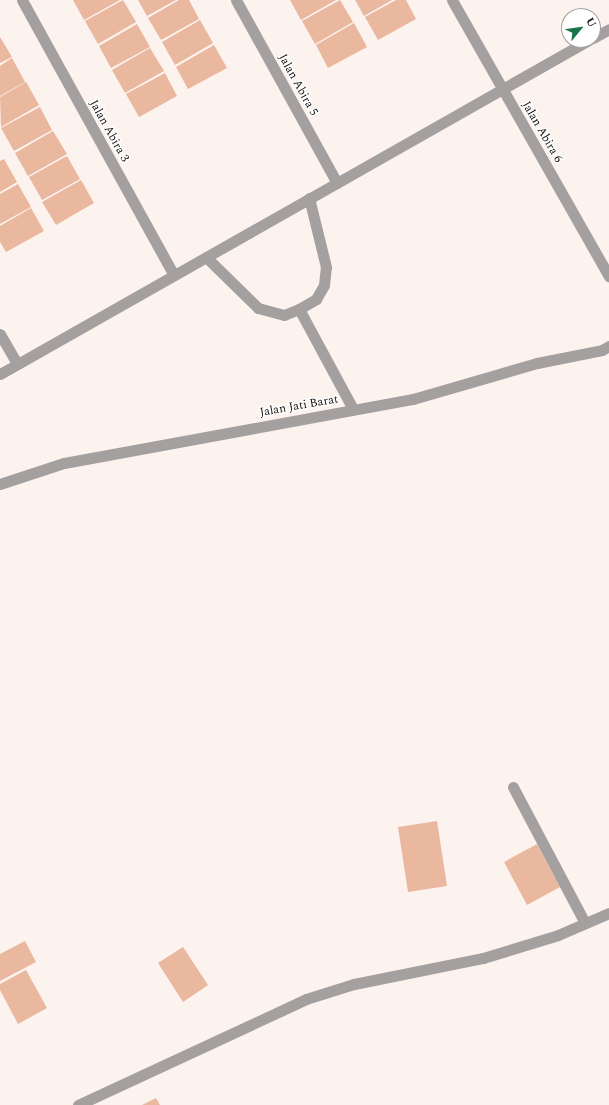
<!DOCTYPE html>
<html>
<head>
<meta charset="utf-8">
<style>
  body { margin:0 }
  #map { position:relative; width:609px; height:1105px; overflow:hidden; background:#fcf2ee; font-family:Spectral,serif }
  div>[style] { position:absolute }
  .building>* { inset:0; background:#eab79f }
  .minor>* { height:11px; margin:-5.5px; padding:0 5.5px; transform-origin:5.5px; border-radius:5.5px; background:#a5a0a0 }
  span { translate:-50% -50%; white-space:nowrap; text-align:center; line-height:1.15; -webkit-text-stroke:3px #fff; paint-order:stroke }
  .street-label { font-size:12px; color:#151210 }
  .north { position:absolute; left:561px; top:8px; width:40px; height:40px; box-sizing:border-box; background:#fff; border:1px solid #a1a09f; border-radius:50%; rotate:61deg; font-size:11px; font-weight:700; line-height:16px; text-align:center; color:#151210 }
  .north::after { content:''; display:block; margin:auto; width:14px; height:18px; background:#18754a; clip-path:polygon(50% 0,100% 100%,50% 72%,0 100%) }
</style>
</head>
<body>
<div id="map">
  <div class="building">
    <div style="clip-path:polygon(73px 0,120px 0,84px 20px)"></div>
    <div style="clip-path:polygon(123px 0,136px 22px,98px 44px,85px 21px)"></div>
    <div style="clip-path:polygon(138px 0,176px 0,147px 16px)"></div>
    <div style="clip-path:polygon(179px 0,189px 0,199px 19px,161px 40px,148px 18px)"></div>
    <div style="clip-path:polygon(290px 0,336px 0,301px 20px)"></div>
    <div style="clip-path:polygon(340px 0,353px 22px,315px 44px,302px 21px)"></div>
    <div style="clip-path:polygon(355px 0,392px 0,364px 16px)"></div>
    <div style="clip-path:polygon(396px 0,406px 0,416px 19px,378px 40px,365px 17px)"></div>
    <div style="clip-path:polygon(200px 20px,213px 43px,175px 65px,162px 42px)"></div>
    <div style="clip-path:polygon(354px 23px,367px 47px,328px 68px,316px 45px)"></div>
    <div style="clip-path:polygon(137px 24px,150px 47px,111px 68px,99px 46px)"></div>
    <div style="clip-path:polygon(0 37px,12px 57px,0 63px)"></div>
    <div style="clip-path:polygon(214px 45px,227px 68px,188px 89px,176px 67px)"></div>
    <div style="clip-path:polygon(150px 48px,164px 71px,125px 93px,112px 70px)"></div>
    <div style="clip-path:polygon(12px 58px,25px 82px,0 96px,0 66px)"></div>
    <div style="clip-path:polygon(165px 73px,177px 96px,139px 117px,126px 94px)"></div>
    <div style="clip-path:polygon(26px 82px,39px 105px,1px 127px,0 97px)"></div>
    <div style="clip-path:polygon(40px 107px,52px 130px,14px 151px,1px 128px)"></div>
    <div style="clip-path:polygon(53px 131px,67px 154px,28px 176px,15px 153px)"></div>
    <div style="clip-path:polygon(67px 156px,80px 179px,42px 200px,29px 177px)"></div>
    <div style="clip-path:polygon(4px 159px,17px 182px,0 192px,0 161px)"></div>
    <div style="clip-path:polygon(81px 180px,94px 203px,56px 225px,42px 202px)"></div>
    <div style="clip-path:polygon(18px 184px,31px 207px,0 224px,0 194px)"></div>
    <div style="clip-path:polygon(31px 208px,44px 231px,6px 252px,0 242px,0 226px)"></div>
    <div style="clip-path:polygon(437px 821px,447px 886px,408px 892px,398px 827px)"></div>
    <div style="clip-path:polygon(537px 844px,560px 887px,527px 905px,504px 862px)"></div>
    <div style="clip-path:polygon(25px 941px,36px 962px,0 981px,0 954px)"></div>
    <div style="clip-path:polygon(183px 947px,208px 985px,183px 1002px,158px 963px)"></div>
    <div style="clip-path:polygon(26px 970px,47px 1008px,18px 1024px,0 990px,0 984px)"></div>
    <div style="clip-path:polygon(156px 1098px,160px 1105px,142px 1105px)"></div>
  </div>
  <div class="minor">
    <div style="left:22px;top:0;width:314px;rotate:61.1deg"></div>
    <div style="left:236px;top:0;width:209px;rotate:61.1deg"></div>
    <div style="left:452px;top:0;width:318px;rotate:60.4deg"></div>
    <div style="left:593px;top:38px;width:18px;rotate:-29deg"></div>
    <div style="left:206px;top:257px;width:73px;rotate:44.4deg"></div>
    <div style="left:258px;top:308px;width:27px;rotate:15deg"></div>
    <div style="left:284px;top:315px;width:16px;rotate:-22deg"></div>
    <div style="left:299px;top:309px;width:20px;rotate:-30deg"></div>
    <div style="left:316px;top:299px;width:16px;rotate:-60deg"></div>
    <div style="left:324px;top:285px;width:18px;rotate:-84deg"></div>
    <div style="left:326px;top:267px;width:71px;rotate:-103.8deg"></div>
    <div style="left:299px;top:309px;width:114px;rotate:61.6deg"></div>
    <div style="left:0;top:334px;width:34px;rotate:60deg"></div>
    <div style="left:0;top:374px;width:677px;rotate:-29.56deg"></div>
    <div style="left:0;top:484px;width:67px;rotate:-18.2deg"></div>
    <div style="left:64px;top:463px;width:355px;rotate:-10.4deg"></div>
    <div style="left:413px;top:399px;width:129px;rotate:-16.2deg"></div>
    <div style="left:537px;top:363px;width:66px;rotate:-11.3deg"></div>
    <div style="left:602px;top:350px;width:8px;rotate:-30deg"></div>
    <div style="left:513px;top:787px;width:154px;rotate:62.1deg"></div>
    <div style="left:78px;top:1105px;width:251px;rotate:-24.9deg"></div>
    <div style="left:306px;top:999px;width:50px;rotate:-17.4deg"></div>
    <div style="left:354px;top:984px;width:132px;rotate:-11.4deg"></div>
    <div style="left:483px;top:958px;width:78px;rotate:-17deg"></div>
    <div style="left:558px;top:935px;width:56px;rotate:-23.3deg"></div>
  </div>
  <div class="street-label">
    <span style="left:298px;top:85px;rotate:61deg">Jalan Abira 5</span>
    <span style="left:109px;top:131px;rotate:61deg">Jalan Abira 3</span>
    <span style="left:542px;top:132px;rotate:60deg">Jalan Abira 6</span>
    <span style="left:299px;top:406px;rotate:-10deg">Jalan Jati Barat</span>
  </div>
  <div class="north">U</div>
</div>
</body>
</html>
